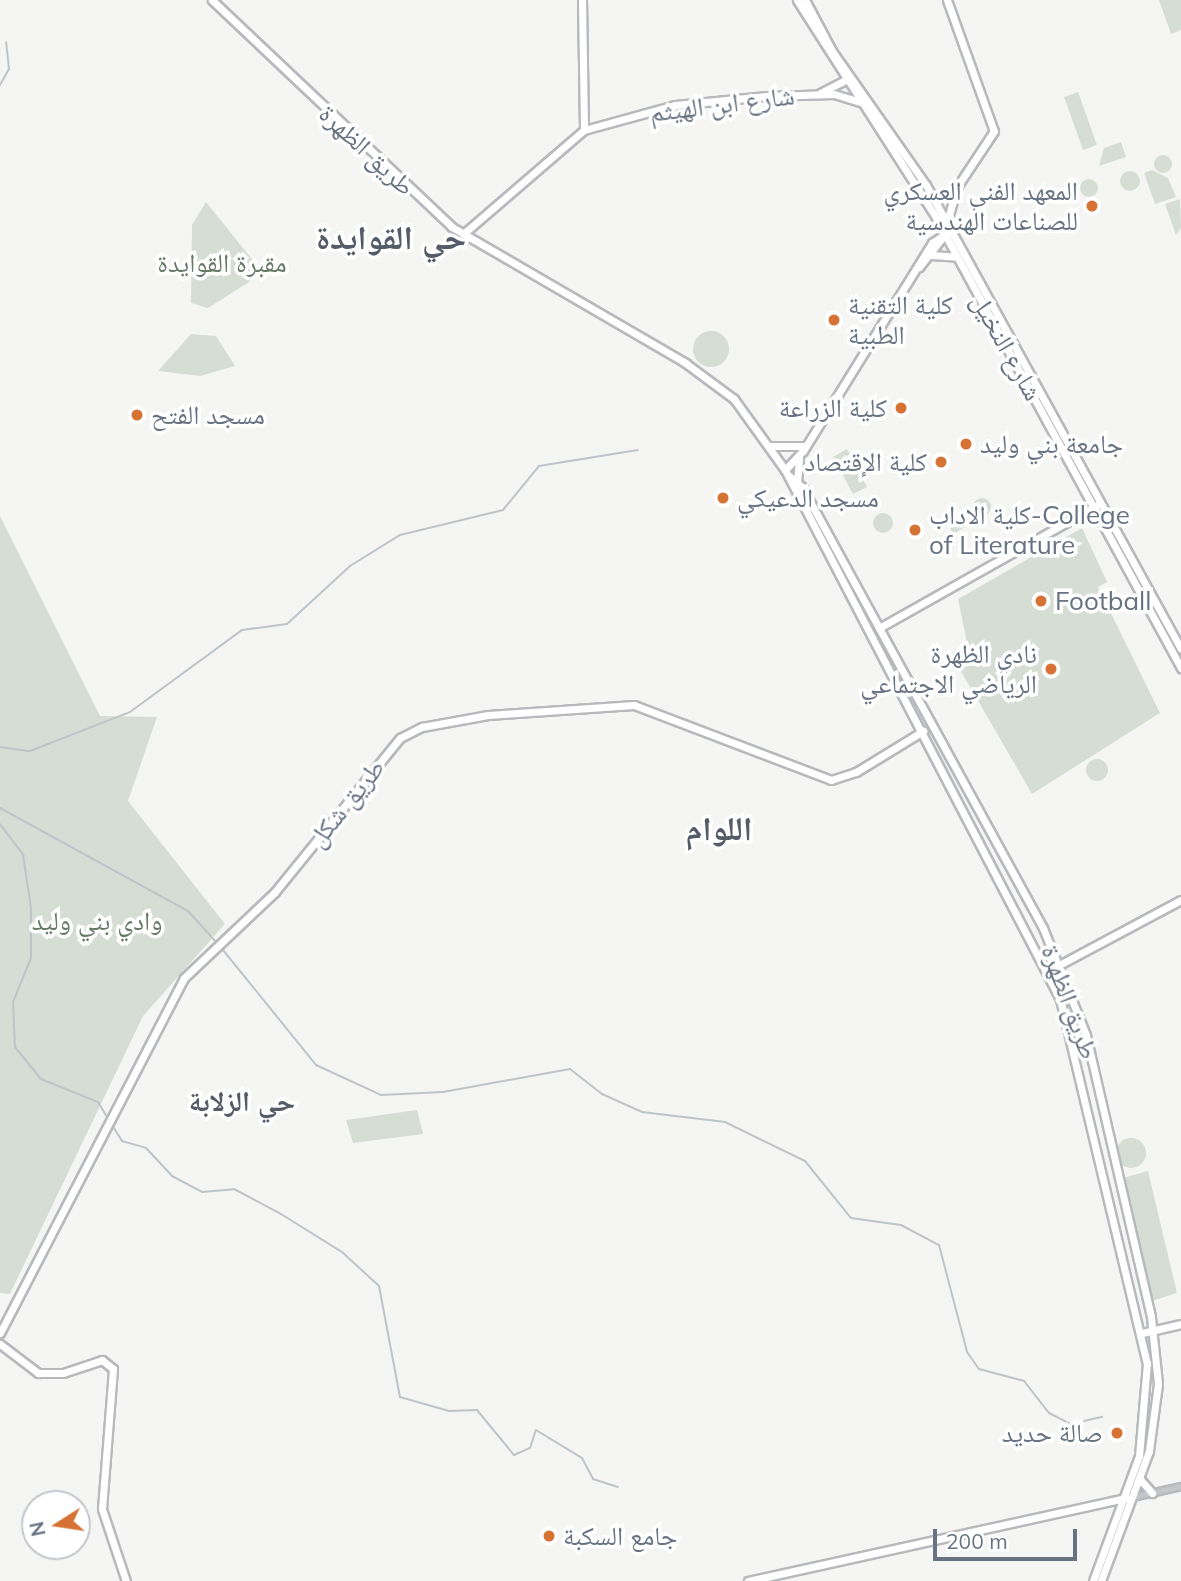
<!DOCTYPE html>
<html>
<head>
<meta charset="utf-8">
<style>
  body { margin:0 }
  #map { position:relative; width:1181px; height:1581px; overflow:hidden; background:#f5f6f3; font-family:Mulish,"Noto Naskh Arabic",sans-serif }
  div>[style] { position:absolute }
  .green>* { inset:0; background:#d6ddd4 }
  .round { border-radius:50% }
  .stream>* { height:2px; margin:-1px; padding:0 1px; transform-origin:1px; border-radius:1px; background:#bec5ca }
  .roads { filter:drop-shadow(2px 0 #b7b9bd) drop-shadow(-2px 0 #b7b9bd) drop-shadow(0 2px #b7b9bd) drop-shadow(0 -2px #b7b9bd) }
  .minor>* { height:5px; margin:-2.5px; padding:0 2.5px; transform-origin:2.5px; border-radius:2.5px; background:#c4c6ca }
  .major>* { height:7px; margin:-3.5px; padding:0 3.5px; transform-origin:3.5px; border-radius:3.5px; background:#fff }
  .dots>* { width:19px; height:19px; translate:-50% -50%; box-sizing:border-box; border:4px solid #fff; border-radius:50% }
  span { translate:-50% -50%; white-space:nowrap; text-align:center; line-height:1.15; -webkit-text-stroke:7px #fff; paint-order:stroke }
  .street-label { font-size:26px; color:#677282 }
  .poi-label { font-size:26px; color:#677282 }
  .right { translate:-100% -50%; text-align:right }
  .left { translate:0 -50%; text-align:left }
  .park-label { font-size:26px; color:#667966 }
  .neighbourhood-label { font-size:28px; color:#555c67; font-weight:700 }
  .district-label { font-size:33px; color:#555c67; font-weight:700 }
  .north { position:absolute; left:21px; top:1490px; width:70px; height:70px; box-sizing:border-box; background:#fff; border:2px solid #c2c7cd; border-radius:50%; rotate:258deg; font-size:19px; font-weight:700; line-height:28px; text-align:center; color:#677282 }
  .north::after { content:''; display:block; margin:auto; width:24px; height:32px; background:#d67233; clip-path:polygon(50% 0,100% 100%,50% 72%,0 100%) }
  .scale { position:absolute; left:933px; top:1529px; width:144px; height:32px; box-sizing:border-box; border:4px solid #677282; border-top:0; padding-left:9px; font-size:21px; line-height:24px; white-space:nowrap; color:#677282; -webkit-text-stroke:5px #fff; paint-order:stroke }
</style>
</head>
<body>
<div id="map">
  <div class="green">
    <div style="clip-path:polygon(1159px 0,1181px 0,1181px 30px,1171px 34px)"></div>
    <div style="clip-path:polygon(1078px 92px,1097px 145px,1083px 150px,1064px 97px)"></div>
    <div style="clip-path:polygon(1121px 142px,1126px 157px,1099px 166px,1104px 148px)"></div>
    <div class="round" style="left:1154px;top:155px;width:18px;height:18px"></div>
    <div style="clip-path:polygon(1152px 170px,1168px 178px,1176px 197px,1155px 204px,1144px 173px)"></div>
    <div class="round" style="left:1120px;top:171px;width:20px;height:20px"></div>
    <div class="round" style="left:1080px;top:179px;width:18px;height:18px"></div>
    <div style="clip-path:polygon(1180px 199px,1181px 228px,1176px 235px,1165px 204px)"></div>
    <div style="clip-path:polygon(206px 202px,263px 273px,208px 308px,191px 303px,192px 225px)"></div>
    <div class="round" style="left:693px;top:331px;width:36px;height:36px"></div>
    <div style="clip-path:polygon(191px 334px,216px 336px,235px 366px,200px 376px,158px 371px)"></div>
    <div style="clip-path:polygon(847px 449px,867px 487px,853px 494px,833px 457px)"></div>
    <div class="round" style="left:973px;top:498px;width:18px;height:18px"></div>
    <div style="clip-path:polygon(968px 513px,973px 522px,953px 534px,950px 528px)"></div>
    <div class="round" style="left:873px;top:513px;width:20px;height:20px"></div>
    <div style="clip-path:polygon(0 516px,100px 716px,157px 717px,128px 801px,225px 924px,143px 1016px,10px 1294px,0 1293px)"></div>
    <div style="clip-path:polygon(1082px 528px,1107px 582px,1098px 587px,1160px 713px,1032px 794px,951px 654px,967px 643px,958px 599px)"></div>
    <div class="round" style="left:1086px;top:759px;width:22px;height:22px"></div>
    <div style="clip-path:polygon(417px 1110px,423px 1134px,353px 1143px,346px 1120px)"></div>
    <div class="round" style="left:1116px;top:1138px;width:30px;height:30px"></div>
    <div style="clip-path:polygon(1148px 1171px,1177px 1293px,1152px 1301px,1123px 1178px)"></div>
  </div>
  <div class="stream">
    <div style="left:0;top:85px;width:18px;rotate:-61deg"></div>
    <div style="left:9px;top:69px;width:27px;rotate:-96deg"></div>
    <div style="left:0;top:747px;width:30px;rotate:8deg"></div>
    <div style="left:30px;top:751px;width:107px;rotate:-21.3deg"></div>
    <div style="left:130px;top:712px;width:139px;rotate:-36.2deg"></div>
    <div style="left:242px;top:630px;width:45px;rotate:-7.6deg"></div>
    <div style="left:287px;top:624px;width:86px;rotate:-42.6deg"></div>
    <div style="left:350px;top:566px;width:59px;rotate:-31.8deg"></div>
    <div style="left:400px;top:535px;width:106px;rotate:-13.6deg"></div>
    <div style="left:503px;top:510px;width:57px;rotate:-50.7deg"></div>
    <div style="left:539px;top:466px;width:100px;rotate:-9.2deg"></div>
    <div style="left:0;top:808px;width:214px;rotate:28.7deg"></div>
    <div style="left:188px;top:911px;width:43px;rotate:47.8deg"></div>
    <div style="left:0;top:824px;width:39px;rotate:53deg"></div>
    <div style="left:23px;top:855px;width:54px;rotate:81.4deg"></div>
    <div style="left:31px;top:908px;width:50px;rotate:90deg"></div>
    <div style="left:31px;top:958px;width:48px;rotate:112.2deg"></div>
    <div style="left:13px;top:1002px;width:45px;rotate:87.5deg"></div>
    <div style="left:15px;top:1047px;width:41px;rotate:50.9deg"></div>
    <div style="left:41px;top:1079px;width:61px;rotate:22deg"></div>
    <div style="left:98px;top:1102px;width:17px;rotate:59deg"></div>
    <div style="left:223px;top:950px;width:148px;rotate:51deg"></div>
    <div style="left:316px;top:1065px;width:72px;rotate:24.8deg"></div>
    <div style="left:381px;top:1095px;width:62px;rotate:-2.8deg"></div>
    <div style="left:443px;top:1092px;width:129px;rotate:-10.3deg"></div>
    <div style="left:570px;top:1069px;width:41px;rotate:38deg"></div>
    <div style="left:602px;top:1094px;width:44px;rotate:24.2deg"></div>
    <div style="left:642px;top:1112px;width:84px;rotate:6.9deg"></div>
    <div style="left:725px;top:1122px;width:89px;rotate:26deg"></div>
    <div style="left:805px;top:1161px;width:73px;rotate:51.1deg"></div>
    <div style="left:851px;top:1218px;width:50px;rotate:8deg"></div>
    <div style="left:901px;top:1225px;width:43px;rotate:27.8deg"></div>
    <div style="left:939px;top:1245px;width:111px;rotate:75.3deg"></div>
    <div style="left:967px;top:1352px;width:21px;rotate:55deg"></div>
    <div style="left:979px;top:1369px;width:47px;rotate:14.9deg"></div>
    <div style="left:1024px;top:1381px;width:41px;rotate:52deg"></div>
    <div style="left:1049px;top:1413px;width:25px;rotate:27deg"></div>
    <div style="left:1071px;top:1424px;width:32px;rotate:-13deg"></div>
    <div style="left:112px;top:1125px;width:19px;rotate:58deg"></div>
    <div style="left:122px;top:1141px;width:25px;rotate:16deg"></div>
    <div style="left:146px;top:1148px;width:38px;rotate:47deg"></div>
    <div style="left:172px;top:1176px;width:34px;rotate:28deg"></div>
    <div style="left:202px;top:1192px;width:32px;rotate:-5deg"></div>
    <div style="left:234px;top:1189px;width:53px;rotate:28deg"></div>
    <div style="left:281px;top:1214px;width:72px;rotate:31.9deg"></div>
    <div style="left:342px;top:1252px;width:50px;rotate:42.6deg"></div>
    <div style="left:379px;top:1286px;width:113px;rotate:79.3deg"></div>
    <div style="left:400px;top:1397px;width:51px;rotate:15.9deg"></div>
    <div style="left:449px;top:1411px;width:28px;rotate:-2deg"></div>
    <div style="left:477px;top:1410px;width:58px;rotate:50.6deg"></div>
    <div style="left:514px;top:1455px;width:17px;rotate:-24deg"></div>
    <div style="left:530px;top:1448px;width:19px;rotate:-72deg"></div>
    <div style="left:536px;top:1430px;width:54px;rotate:31.3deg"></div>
    <div style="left:582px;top:1458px;width:24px;rotate:62deg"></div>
    <div style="left:593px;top:1479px;width:26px;rotate:18deg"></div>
  </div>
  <div class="roads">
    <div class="minor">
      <div style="left:1132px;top:1497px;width:50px;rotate:-12.7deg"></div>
    </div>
    <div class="major">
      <div style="left:212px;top:0;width:330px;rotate:43.4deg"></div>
      <div style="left:452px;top:227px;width:271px;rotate:30.2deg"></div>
      <div style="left:582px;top:0;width:130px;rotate:89.1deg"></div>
      <div style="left:797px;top:0;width:256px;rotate:57.4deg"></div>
      <div style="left:935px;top:216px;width:515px;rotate:61.44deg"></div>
      <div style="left:805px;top:0;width:58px;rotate:62.1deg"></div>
      <div style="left:832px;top:51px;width:164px;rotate:55deg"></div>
      <div style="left:926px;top:185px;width:529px;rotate:61.21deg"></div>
      <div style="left:947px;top:0;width:139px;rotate:70.3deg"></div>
      <div style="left:994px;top:131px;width:67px;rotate:123.5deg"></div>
      <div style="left:957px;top:187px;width:36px;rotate:106deg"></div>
      <div style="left:820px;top:93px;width:30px;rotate:-27deg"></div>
      <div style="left:463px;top:234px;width:160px;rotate:-40.7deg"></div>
      <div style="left:584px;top:130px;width:94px;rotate:-15.4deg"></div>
      <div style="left:675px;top:105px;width:92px;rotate:-5.6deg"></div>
      <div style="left:767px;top:96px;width:67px;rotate:-1.7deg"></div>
      <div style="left:834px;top:94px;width:27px;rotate:17deg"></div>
      <div style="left:931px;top:255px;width:26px;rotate:4deg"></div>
      <div style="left:919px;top:267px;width:42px;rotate:-51.8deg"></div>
      <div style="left:684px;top:362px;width:62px;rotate:36.5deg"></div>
      <div style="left:734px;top:399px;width:87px;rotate:54.3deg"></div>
      <div style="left:785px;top:470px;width:596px;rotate:62.53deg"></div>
      <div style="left:1060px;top:999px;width:374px;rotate:76.6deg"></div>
      <div style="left:1147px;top:1363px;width:93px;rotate:94.9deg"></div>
      <div style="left:1139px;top:1456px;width:133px;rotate:110.2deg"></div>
      <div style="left:771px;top:446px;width:32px"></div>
      <div style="left:785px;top:470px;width:26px;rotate:-47deg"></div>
      <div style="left:803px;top:451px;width:245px;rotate:-58.2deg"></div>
      <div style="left:932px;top:243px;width:18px;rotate:-34deg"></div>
      <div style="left:789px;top:476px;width:17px;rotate:40deg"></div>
      <div style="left:802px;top:487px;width:503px;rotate:61.34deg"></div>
      <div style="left:1043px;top:928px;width:115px;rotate:68.1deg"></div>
      <div style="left:1086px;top:1035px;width:289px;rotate:77deg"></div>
      <div style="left:1151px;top:1317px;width:67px;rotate:84deg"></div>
      <div style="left:1158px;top:1384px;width:68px;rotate:97.7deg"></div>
      <div style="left:1149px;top:1451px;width:139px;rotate:110.3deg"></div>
      <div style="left:797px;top:482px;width:24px;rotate:-85deg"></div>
      <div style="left:879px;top:628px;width:250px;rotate:-29.4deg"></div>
      <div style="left:1061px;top:964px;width:136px;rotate:-28.1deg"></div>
      <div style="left:0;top:1333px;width:400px;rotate:-62.6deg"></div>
      <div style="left:184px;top:978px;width:124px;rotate:-43.4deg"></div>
      <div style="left:274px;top:893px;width:200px;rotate:-50.9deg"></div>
      <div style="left:400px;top:738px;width:25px;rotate:-27deg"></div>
      <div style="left:422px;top:727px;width:67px;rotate:-10.3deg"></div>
      <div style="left:488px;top:715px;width:146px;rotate:-3.9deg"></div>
      <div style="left:634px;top:705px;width:211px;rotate:20.8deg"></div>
      <div style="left:831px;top:780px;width:26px;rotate:-18deg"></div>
      <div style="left:856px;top:772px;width:79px;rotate:-31.5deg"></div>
      <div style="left:1142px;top:1333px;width:40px;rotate:-13deg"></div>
      <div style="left:0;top:1344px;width:48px;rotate:37.3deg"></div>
      <div style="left:38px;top:1373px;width:25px"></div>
      <div style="left:63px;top:1373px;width:41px;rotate:-18.4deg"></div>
      <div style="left:102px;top:1360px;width:14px;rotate:39deg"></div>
      <div style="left:113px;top:1369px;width:140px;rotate:94.5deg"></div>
      <div style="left:102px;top:1509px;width:76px;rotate:71.6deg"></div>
      <div style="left:1139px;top:1478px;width:20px;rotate:49deg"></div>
      <div style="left:748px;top:1581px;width:388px;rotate:-12.4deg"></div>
    </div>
  </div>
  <div class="dots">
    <div style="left:1092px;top:206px;background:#d67233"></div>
    <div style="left:834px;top:320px;background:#d67233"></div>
    <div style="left:901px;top:408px;background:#d67233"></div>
    <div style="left:137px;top:415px;background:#d67233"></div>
    <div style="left:966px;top:444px;background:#d67233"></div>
    <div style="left:941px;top:462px;background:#d67233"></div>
    <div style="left:723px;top:498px;background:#d67233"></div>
    <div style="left:915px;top:530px;background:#d67233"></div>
    <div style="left:1041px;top:601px;background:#d67233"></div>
    <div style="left:1051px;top:669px;background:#d67233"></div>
    <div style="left:1117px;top:1433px;background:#d67233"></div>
    <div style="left:549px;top:1536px;background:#d67233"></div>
  </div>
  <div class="street-label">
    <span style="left:722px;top:104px;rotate:-7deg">شارع ابن الهيثم</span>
    <span style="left:367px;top:150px;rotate:43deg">طريق الظهرة</span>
    <span style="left:1007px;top:347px;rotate:61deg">شارع النخيل</span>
    <span style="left:346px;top:803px;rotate:-51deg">طريق شكل</span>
    <span style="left:1070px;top:1002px;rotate:70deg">طريق الظهرة</span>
  </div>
  <div class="poi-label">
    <span class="right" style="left:1078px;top:206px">المعهد الفني العسكري<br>للصناعات الهندسية</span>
    <span class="left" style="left:848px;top:320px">كلية التقنية<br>الطبية</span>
    <span class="right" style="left:887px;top:408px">كلية الزراعة</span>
    <span class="left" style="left:151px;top:415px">مسجد الفتح</span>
    <span class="left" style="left:980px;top:444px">جامعة بني وليد</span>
    <span class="right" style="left:927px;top:462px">كلية الإقتصاد</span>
    <span class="left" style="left:737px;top:498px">مسجد الدعيكي</span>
    <span class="left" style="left:929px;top:530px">كلية الاداب-College<br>of Literature</span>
    <span class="left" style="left:1055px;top:601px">Football</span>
    <span class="right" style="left:1037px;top:669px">نادي الظهرة<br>الرياضي الاجتماعي</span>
    <span class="right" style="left:1103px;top:1433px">صالة حديد</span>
    <span class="left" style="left:563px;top:1536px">جامع السكبة</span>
  </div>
  <div class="park-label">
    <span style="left:222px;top:263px">مقبرة القوايدة</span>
    <span style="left:97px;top:921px">وادي بني وليد</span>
  </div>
  <div class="neighbourhood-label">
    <span style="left:242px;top:1101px">حي الزلابة</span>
  </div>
  <div class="district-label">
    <span style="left:391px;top:237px">حي القوايدة</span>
    <span style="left:719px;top:828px">اللوام</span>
  </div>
  <div class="north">N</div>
  <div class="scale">200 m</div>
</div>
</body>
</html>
